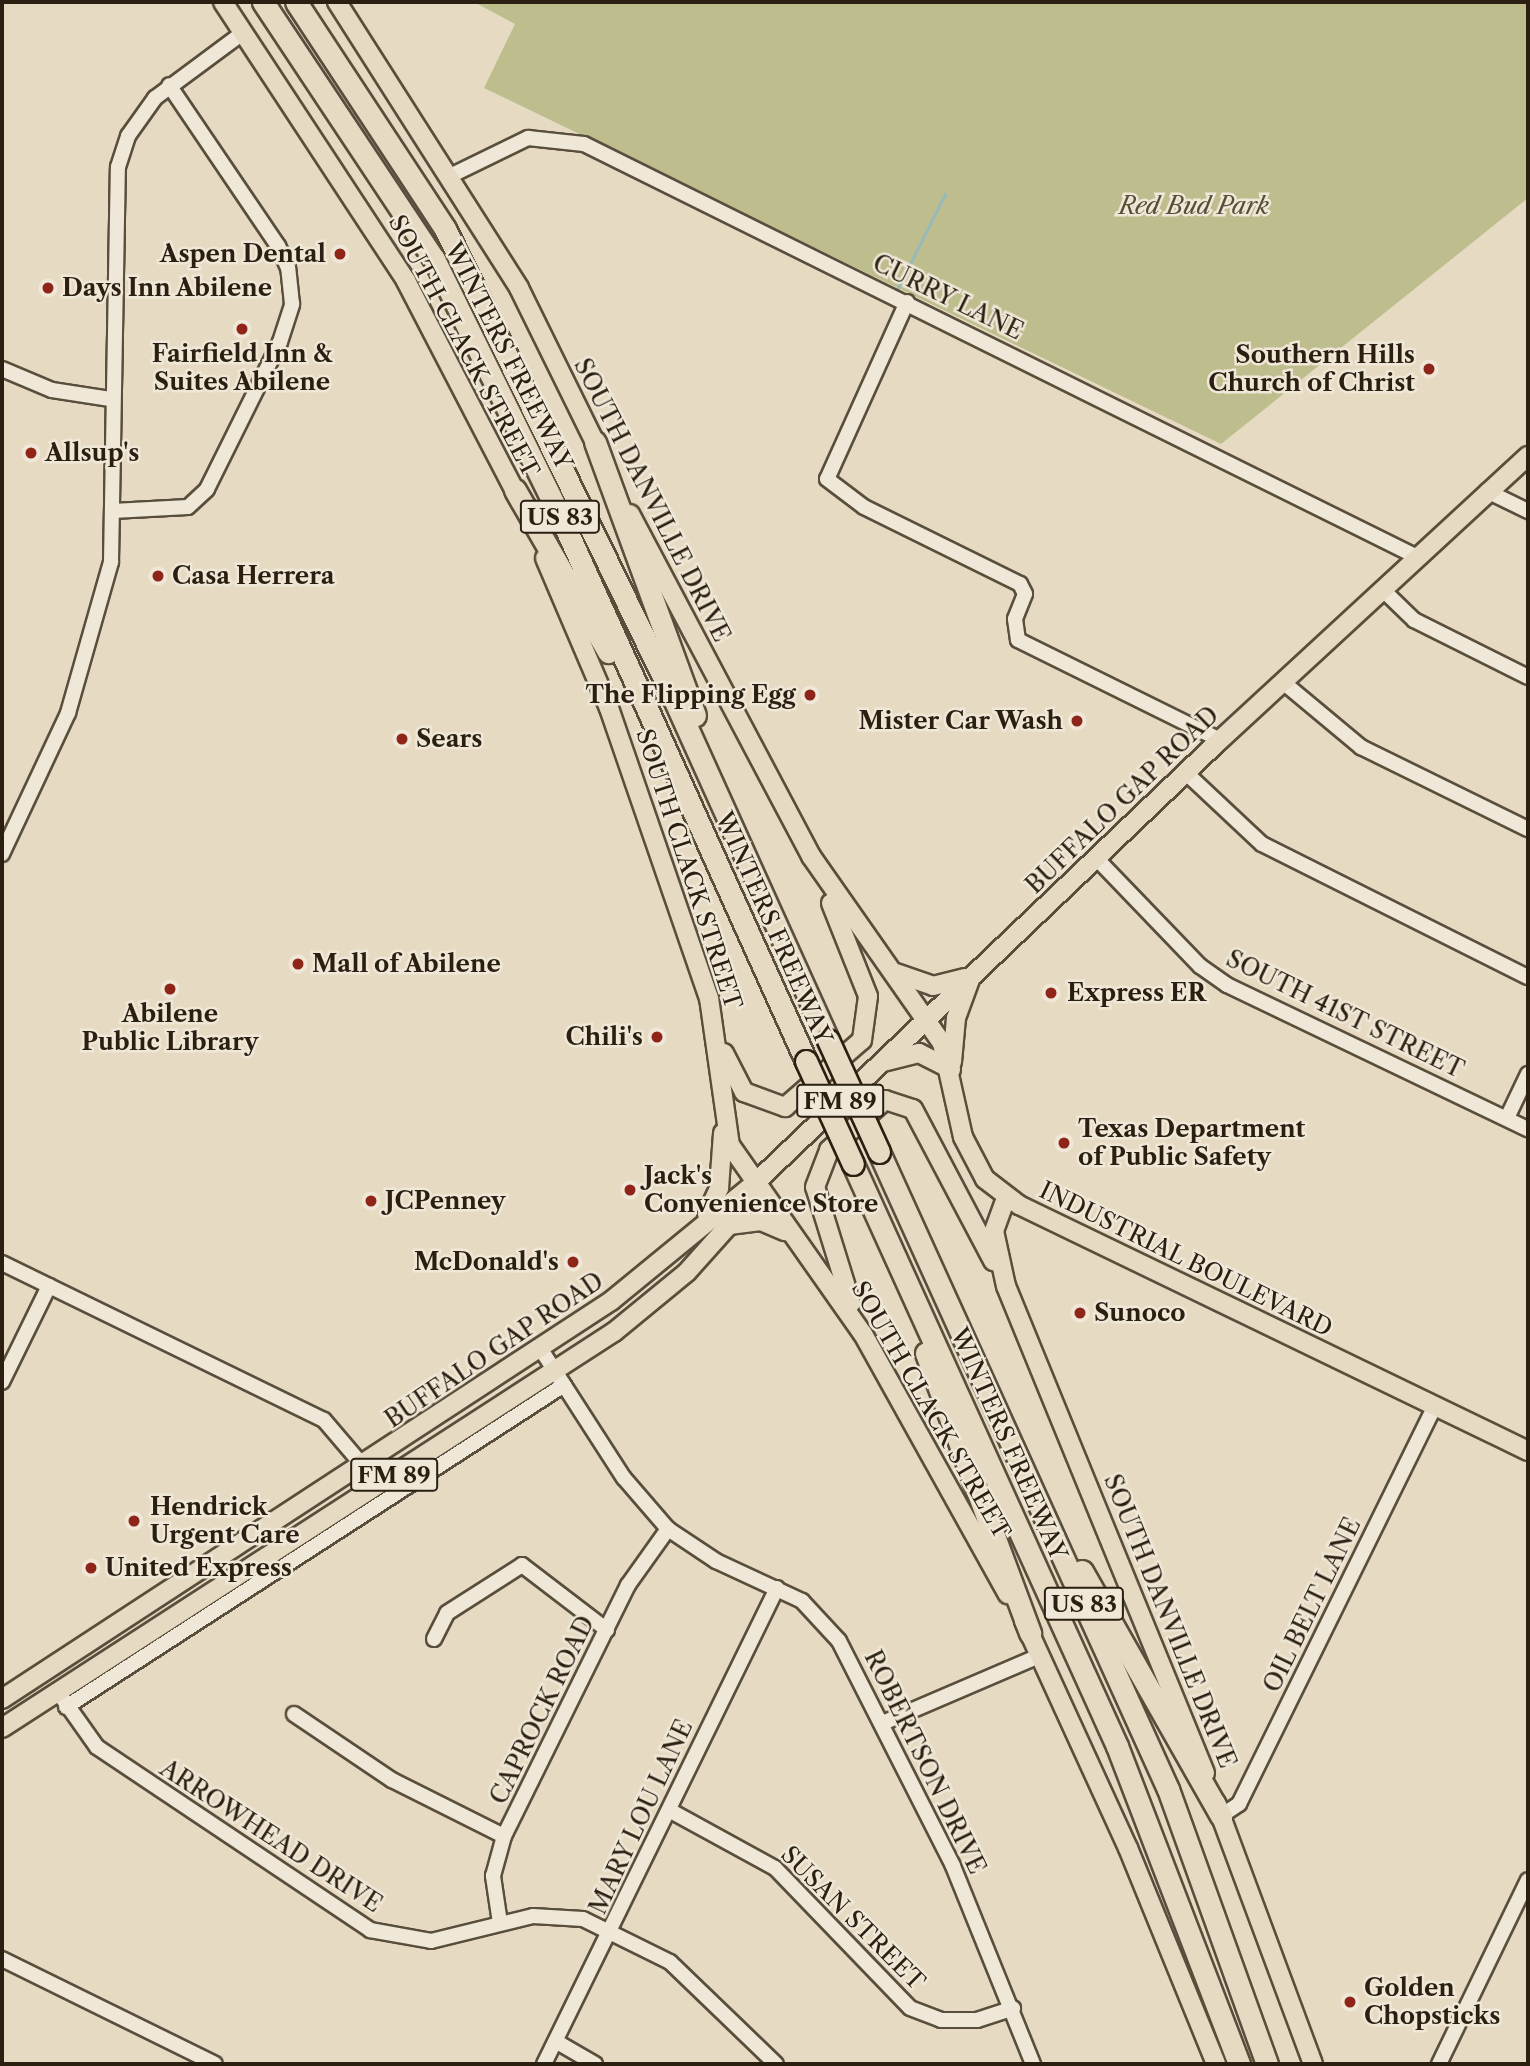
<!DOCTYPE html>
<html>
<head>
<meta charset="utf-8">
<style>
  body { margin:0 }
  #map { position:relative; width:1530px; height:2066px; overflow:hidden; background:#e7dac2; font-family:"Libre Caslon Text",serif }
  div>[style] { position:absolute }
  .green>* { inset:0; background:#bdbd8e }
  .stream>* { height:2.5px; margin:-1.25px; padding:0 1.25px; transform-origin:1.25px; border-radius:1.25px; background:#98b9ba }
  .roads { filter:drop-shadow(2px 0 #594e3c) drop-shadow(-2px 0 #594e3c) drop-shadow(0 2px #594e3c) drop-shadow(0 -2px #594e3c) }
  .minor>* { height:14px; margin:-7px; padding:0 7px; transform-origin:7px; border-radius:7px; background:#efe7d7 }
  .major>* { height:18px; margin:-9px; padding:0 9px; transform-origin:9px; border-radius:9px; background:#e7dac2 }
  .highway>* { height:21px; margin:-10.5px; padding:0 10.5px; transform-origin:10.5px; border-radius:10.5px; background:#e7dac2 }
  .bridges { filter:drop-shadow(2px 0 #2a1f10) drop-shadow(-2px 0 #2a1f10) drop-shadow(0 2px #2a1f10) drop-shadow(0 -2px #2a1f10) }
  .highway-bridge>* { height:21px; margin:-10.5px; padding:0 10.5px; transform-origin:10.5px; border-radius:10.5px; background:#e7dac2 }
  .dots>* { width:19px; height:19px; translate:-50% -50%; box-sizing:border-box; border:4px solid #efe7d7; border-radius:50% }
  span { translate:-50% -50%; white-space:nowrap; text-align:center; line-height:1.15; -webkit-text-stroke:5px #efe7d7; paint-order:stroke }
  .shield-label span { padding:2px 5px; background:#efe7d7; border:2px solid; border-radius:5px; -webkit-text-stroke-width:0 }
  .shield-label { font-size:23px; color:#2a1f10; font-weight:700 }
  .park-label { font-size:24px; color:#564e36; font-style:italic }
  .poi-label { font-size:24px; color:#2a1f10; font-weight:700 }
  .right { translate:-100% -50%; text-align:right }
  .left { translate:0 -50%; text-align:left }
  .street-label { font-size:24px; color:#2a1f10 }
  .frame { position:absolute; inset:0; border:4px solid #2a1f10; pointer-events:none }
</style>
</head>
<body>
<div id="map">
  <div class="green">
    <div style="clip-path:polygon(474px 2px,1528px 2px,1528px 198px,1221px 444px,484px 88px,515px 24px)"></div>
  </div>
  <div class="stream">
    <div style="left:897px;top:290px;width:107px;rotate:-63.4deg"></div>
  </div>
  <div class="roads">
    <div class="minor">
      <div style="left:452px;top:175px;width:85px;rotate:-26deg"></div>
      <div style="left:528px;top:138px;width:56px;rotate:6.1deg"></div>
      <div style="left:584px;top:144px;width:930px;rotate:26.37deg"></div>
      <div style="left:907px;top:302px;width:194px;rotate:114.3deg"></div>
      <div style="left:827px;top:479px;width:46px;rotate:37.1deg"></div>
      <div style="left:864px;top:507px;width:174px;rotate:26.3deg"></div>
      <div style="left:1020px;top:584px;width:11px;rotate:63deg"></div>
      <div style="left:1025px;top:594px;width:27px;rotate:112deg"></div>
      <div style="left:1015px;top:619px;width:21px;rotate:82deg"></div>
      <div style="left:1018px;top:640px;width:225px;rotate:26.3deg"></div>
      <div style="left:2px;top:369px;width:54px;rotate:22.8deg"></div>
      <div style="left:52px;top:390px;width:59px;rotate:8.8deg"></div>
      <div style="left:1487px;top:491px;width:46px;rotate:26deg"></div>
      <div style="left:113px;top:511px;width:75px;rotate:-3.1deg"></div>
      <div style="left:188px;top:507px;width:26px;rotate:-43deg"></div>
      <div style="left:207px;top:489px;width:164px;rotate:-63.6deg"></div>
      <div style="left:280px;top:342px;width:40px;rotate:-72deg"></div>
      <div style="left:292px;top:304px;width:36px;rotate:-96deg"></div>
      <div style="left:288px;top:268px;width:24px;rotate:-114deg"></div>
      <div style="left:278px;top:246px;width:194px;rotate:-124.1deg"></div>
      <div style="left:1382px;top:589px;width:45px;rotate:44.1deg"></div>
      <div style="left:1414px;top:620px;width:127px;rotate:26.6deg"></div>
      <div style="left:1283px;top:682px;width:102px;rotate:39.8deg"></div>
      <div style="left:1361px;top:747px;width:186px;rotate:26.2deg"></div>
      <div style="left:1185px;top:772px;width:105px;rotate:43.1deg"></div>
      <div style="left:1262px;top:844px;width:297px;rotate:26.6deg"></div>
      <div style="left:2px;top:854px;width:156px;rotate:-64.9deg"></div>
      <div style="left:68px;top:713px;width:157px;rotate:-74.1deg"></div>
      <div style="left:111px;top:562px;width:395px;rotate:-89deg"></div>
      <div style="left:118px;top:167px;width:33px;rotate:-72deg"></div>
      <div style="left:128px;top:136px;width:47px;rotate:-54.6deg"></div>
      <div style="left:155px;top:98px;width:111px;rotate:-36.6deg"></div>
      <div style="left:1097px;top:859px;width:149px;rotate:46.1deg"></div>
      <div style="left:1200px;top:966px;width:33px;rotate:35deg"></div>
      <div style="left:1227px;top:985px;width:334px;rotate:25.6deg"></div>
      <div style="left:1507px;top:1118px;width:49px;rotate:-64.5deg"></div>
      <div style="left:2px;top:1263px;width:358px;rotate:26deg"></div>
      <div style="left:324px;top:1420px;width:62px;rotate:49.6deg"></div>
      <div style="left:542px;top:1351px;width:151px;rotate:57.2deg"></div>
      <div style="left:624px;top:1478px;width:67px;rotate:49.2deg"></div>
      <div style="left:668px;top:1529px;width:58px;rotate:33.7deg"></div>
      <div style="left:716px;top:1561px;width:95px;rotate:24.9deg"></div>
      <div style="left:802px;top:1601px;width:54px;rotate:47.2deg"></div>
      <div style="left:839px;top:1641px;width:252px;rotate:63.1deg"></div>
      <div style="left:953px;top:1866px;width:214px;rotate:68deg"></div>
      <div style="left:2px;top:1382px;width:107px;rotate:-63.9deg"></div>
      <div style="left:434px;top:1639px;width:29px;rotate:-63deg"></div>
      <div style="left:447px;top:1613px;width:89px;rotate:-32.6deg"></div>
      <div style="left:522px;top:1565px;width:107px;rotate:37.4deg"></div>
      <div style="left:58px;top:1692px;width:67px;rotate:54.7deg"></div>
      <div style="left:97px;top:1747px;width:329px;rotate:33.8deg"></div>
      <div style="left:370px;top:1930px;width:62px;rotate:10.2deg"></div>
      <div style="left:431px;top:1941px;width:105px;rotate:-13.8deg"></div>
      <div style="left:533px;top:1916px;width:50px;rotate:3.4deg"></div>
      <div style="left:583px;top:1919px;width:97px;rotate:26.3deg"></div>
      <div style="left:670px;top:1962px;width:147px;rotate:43.9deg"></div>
      <div style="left:66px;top:1707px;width:593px;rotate:-32.89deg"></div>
      <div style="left:294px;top:1714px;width:118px;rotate:34deg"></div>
      <div style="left:392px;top:1780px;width:125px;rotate:26.6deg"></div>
      <div style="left:885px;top:1722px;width:170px;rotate:-23.2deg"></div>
      <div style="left:669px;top:1810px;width:121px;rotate:28.7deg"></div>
      <div style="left:775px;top:1868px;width:194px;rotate:46deg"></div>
      <div style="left:910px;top:2008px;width:33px;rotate:21deg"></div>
      <div style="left:941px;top:2020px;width:36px"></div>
      <div style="left:977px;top:2020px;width:38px;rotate:-18deg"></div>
      <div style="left:1221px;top:1816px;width:22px;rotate:-34deg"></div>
      <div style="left:1239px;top:1804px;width:444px;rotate:-63.8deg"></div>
      <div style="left:500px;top:1923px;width:48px;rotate:-98.5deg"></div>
      <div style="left:493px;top:1876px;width:41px;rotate:-74.6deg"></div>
      <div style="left:504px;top:1836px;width:280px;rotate:-63.7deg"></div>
      <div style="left:628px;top:1585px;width:69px;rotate:-54.5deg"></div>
      <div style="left:2px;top:1959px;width:237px;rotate:26.2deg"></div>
      <div style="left:557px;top:2042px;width:44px;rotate:30.1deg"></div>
      <div style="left:544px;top:2064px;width:530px;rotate:-63.92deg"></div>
      <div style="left:1439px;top:2064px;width:204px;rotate:-64.2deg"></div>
    </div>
    <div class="major">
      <div style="left:223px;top:2px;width:334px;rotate:56.7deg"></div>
      <div style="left:406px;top:281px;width:248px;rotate:62.6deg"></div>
      <div style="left:337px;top:2px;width:339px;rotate:57.5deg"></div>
      <div style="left:519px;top:288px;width:186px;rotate:63.8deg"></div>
      <div style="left:630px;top:514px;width:387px;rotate:62.1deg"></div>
      <div style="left:811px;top:856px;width:228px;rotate:55deg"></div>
      <div style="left:942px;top:1043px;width:96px;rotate:77.4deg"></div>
      <div style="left:963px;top:1137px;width:47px;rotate:62.4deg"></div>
      <div style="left:985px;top:1179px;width:43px;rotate:37.4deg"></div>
      <div style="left:1019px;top:1205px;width:565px;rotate:25.79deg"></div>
      <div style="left:545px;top:558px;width:163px;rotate:66.9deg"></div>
      <div style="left:609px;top:708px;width:307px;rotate:71deg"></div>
      <div style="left:709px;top:998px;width:148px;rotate:81.9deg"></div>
      <div style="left:730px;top:1145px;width:231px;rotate:54.9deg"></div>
      <div style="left:863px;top:1334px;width:298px;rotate:60.9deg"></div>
      <div style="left:896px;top:973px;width:39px;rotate:19deg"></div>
      <div style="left:933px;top:986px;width:33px;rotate:-14deg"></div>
      <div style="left:724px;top:1053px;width:44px;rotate:62.9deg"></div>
      <div style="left:744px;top:1092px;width:44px;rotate:20.1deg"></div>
      <div style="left:785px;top:1107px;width:102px;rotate:-41deg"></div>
      <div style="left:862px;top:1040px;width:44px;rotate:-82.2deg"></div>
      <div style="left:868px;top:996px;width:100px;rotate:-111.7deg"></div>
      <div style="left:883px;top:1062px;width:37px;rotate:-14deg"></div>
      <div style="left:919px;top:1053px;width:36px;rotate:27deg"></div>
      <div style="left:952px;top:1062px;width:44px;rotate:-84.8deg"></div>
      <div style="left:956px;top:1018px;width:44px;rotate:-69.9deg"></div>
      <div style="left:1006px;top:1198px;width:35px;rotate:110deg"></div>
      <div style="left:994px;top:1231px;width:56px;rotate:77.7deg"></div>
      <div style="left:1006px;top:1286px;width:526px;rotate:67.77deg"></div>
      <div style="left:707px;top:1214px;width:29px;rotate:-65deg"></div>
      <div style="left:719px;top:1188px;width:55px;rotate:-85.8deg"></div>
      <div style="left:729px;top:1225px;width:32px;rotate:-7deg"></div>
      <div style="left:761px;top:1221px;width:26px;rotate:23deg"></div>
      <div style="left:851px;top:1303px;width:121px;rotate:-107.2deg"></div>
      <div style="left:815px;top:1187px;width:40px;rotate:-69deg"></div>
      <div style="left:829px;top:1150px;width:75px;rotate:-41.8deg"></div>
      <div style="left:885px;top:1100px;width:29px;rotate:18deg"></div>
      <div style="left:913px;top:1109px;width:172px;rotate:62.2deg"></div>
      <div style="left:1024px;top:1621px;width:250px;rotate:65.4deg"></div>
      <div style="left:1128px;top:1848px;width:233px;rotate:67.8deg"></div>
      <div style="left:2px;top:1699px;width:728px;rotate:-33.17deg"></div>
      <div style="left:611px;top:1301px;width:185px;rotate:-39.3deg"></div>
      <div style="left:754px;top:1184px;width:644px;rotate:-43.62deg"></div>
      <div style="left:1220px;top:740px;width:419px;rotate:-42.7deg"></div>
      <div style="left:2px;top:1728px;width:729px;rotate:-32.91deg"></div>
      <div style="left:614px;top:1332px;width:94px;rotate:-39.4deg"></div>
      <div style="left:687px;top:1272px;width:63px;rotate:-48.2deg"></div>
      <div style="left:729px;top:1225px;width:48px;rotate:-58.6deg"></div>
      <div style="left:1216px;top:1803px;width:278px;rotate:69.6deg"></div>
    </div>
    <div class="highway">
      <div style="left:263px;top:2px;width:309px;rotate:56.4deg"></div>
      <div style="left:434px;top:259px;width:301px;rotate:63.9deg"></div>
      <div style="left:566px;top:529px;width:584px;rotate:65.72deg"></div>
      <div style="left:296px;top:2px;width:272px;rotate:56.7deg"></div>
      <div style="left:445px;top:229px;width:523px;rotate:64.02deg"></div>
      <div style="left:674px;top:699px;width:374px;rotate:65.7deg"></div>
      <div style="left:595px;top:442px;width:291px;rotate:69.9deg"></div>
      <div style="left:515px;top:490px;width:187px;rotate:60.1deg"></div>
      <div style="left:879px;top:1152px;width:699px;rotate:65.6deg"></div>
      <div style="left:1168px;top:1789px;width:292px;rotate:70.2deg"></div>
      <div style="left:853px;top:1164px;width:639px;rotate:65.6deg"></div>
      <div style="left:1117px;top:1746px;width:341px;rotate:69deg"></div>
      <div style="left:926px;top:1353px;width:299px;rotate:69.6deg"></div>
      <div style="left:1082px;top:1571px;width:282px;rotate:60.4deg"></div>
    </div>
  </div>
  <div class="bridges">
    <div class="highway-bridge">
      <div style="left:828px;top:1040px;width:123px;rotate:65.5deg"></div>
      <div style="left:806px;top:1061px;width:113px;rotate:65.5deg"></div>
    </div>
  </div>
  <div class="dots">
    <div style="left:340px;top:254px;background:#8f2418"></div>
    <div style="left:48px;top:288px;background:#8f2418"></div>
    <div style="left:242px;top:329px;background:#8f2418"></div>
    <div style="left:1429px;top:369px;background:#8f2418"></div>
    <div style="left:31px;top:453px;background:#8f2418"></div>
    <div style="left:158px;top:576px;background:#8f2418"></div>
    <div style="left:810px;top:695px;background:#8f2418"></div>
    <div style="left:1077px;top:721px;background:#8f2418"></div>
    <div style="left:402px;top:739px;background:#8f2418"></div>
    <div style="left:298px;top:964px;background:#8f2418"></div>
    <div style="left:170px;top:989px;background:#8f2418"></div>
    <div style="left:1051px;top:993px;background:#8f2418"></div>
    <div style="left:657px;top:1037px;background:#8f2418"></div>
    <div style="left:1064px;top:1143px;background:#8f2418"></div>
    <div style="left:630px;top:1190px;background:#8f2418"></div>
    <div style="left:371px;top:1201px;background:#8f2418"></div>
    <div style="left:573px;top:1262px;background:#8f2418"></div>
    <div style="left:1080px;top:1313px;background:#8f2418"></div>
    <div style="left:134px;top:1521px;background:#8f2418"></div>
    <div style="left:91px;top:1568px;background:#8f2418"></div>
    <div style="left:1350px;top:2002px;background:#8f2418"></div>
  </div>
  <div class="shield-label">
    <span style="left:560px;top:517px">US 83</span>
    <span style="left:840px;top:1101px">FM 89</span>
    <span style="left:394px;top:1475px">FM 89</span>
    <span style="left:1084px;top:1604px">US 83</span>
  </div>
  <div class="park-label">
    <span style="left:1194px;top:206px">Red Bud Park</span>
  </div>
  <div class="poi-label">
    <span class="right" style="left:326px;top:254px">Aspen Dental</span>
    <span class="left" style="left:62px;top:288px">Days Inn Abilene</span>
    <span style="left:242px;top:368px">Fairfield Inn &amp;<br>Suites Abilene</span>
    <span class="right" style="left:1415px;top:369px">Southern Hills<br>Church of Christ</span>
    <span class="left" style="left:45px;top:453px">Allsup's</span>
    <span class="left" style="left:172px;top:576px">Casa Herrera</span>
    <span class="right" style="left:796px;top:695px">The Flipping Egg</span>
    <span class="right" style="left:1063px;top:721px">Mister Car Wash</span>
    <span class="left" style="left:416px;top:739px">Sears</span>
    <span class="left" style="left:312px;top:964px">Mall of Abilene</span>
    <span class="left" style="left:1067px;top:993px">Express ER</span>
    <span style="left:170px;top:1028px">Abilene<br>Public Library</span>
    <span class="right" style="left:643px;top:1037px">Chili's</span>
    <span class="left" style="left:1078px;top:1143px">Texas Department<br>of Public Safety</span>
    <span class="left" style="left:644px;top:1190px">Jack's<br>Convenience Store</span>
    <span class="left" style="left:385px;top:1201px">JCPenney</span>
    <span class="right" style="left:559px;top:1262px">McDonald's</span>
    <span class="left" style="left:1094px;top:1313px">Sunoco</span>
    <span class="left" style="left:150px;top:1521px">Hendrick<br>Urgent Care</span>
    <span class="left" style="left:105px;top:1568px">United Express</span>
    <span class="left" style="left:1364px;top:2002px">Golden<br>Chopsticks</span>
  </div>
  <div class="street-label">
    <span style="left:948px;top:297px;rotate:26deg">CURRY LANE</span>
    <span style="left:464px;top:346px;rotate:62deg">SOUTH CLACK STREET</span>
    <span style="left:509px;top:356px;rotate:63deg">WINTERS FREEWAY</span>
    <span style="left:652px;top:500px;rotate:63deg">SOUTH DANVILLE DRIVE</span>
    <span style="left:1122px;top:800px;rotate:-44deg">BUFFALO GAP ROAD</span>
    <span style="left:689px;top:869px;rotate:72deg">SOUTH CLACK STREET</span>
    <span style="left:774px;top:928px;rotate:66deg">WINTERS FREEWAY</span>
    <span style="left:1345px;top:1014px;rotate:26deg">SOUTH 41ST STREET</span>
    <span style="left:1186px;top:1259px;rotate:26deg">INDUSTRIAL BOULEVARD</span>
    <span style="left:494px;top:1350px;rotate:-34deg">BUFFALO GAP ROAD</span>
    <span style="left:931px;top:1410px;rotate:60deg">SOUTH CLACK STREET</span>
    <span style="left:1009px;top:1444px;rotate:66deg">WINTERS FREEWAY</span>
    <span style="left:1312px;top:1605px;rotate:-64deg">OIL BELT LANE</span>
    <span style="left:1170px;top:1621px;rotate:68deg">SOUTH DANVILLE DRIVE</span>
    <span style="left:542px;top:1710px;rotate:-64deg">CAPROCK ROAD</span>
    <span style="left:925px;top:1762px;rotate:64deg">ROBERTSON DRIVE</span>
    <span style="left:641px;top:1817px;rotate:-65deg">MARY LOU LANE</span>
    <span style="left:271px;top:1836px;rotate:33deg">ARROWHEAD DRIVE</span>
    <span style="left:853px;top:1918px;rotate:45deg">SUSAN STREET</span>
  </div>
  <div class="frame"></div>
</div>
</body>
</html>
